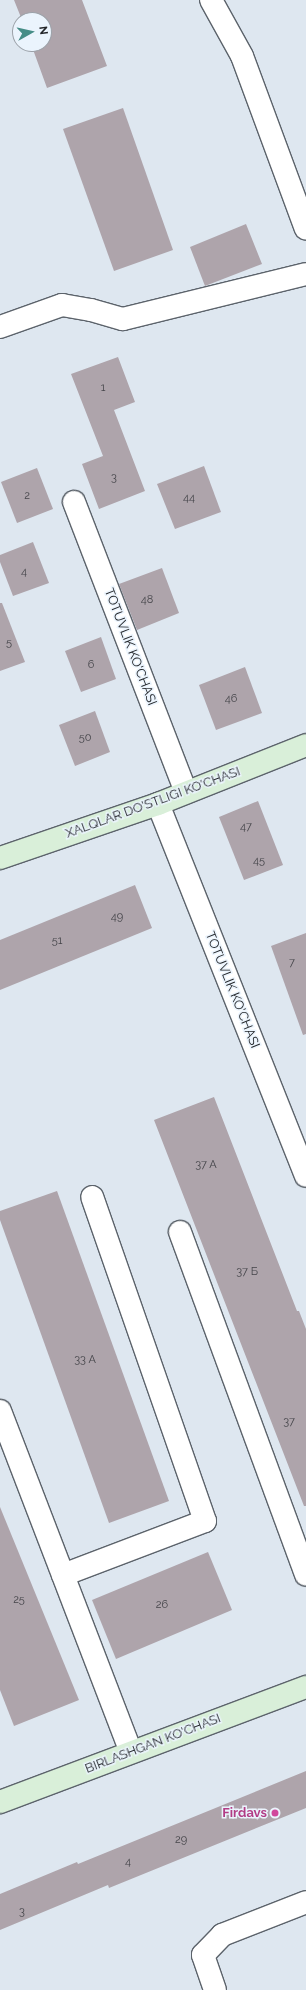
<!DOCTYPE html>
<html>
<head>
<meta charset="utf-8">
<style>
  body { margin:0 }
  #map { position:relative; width:306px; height:1990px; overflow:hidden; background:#dee7f0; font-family:Raleway,sans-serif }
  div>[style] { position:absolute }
  .building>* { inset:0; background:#aea4ab }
  .roads { filter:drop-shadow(1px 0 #5c636b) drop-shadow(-1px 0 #5c636b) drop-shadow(0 1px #5c636b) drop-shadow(0 -1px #5c636b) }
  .street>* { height:22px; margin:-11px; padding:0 11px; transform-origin:11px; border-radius:11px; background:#fff }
  .secondary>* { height:22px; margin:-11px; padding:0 11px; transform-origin:11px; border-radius:11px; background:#d9efd9 }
  .dots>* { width:11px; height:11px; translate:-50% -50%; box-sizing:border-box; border:2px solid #ebf4fd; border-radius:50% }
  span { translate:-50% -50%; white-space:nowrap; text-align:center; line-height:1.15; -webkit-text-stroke:3px #ebf4fd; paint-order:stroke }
  .number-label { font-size:11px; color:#45454a }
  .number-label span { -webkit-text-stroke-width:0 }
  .street-label { font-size:13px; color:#222529 }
  .hotel-label { font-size:13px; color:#b23c85; font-weight:700 }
  .right { translate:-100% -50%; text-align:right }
  .north { position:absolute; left:12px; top:12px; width:40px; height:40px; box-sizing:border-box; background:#ebf4fd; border:1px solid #9ba1a8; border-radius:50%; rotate:82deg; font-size:11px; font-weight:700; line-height:16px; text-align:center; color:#222529 }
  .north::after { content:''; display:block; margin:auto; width:14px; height:18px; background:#468d87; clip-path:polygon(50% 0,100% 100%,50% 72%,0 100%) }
</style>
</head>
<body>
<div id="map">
  <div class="building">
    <div style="clip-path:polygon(14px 0,82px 0,107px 66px,47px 88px,31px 44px,44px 44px,44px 20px,22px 20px)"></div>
    <div style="clip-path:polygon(123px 108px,173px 250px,114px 271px,63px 129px)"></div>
    <div style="clip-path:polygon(246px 224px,262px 264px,205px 286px,190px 247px)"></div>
    <div style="clip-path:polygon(118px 357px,135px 402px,114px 410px,145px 491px,99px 509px,82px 464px,103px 456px,71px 374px)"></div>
    <div style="clip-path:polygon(204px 466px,221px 512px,175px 529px,157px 484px)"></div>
    <div style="clip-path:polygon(37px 468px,53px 509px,17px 523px,1px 482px)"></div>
    <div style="clip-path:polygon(33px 542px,49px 583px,13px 596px,0 562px,0 555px)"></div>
    <div style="clip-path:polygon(162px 568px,179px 613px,137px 630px,119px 584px)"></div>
    <div style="clip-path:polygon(0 603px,2px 603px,25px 662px,0 671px)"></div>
    <div style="clip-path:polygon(101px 637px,116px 679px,81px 692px,65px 651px)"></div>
    <div style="clip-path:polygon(245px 667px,262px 713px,216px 730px,199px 685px)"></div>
    <div style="clip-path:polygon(95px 711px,110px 752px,75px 766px,59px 725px)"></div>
    <div style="clip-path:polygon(258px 801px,283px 865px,244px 880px,219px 817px)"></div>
    <div style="clip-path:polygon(135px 885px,152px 928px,0 990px,0 940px)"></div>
    <div style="clip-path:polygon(306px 933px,306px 1034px,303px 1035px,271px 946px)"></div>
    <div style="clip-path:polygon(214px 1097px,297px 1311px,299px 1311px,306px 1329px,306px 1506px,304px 1506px,154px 1120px)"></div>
    <div style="clip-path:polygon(57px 1191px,169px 1501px,109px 1523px,0 1220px,0 1211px)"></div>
    <div style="clip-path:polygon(0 1507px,79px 1700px,14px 1726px,0 1690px)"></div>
    <div style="clip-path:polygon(208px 1552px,232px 1610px,116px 1659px,92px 1600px)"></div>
    <div style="clip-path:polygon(306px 1771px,306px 1808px,109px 1888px,108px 1885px,0 1930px,0 1894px,77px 1862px,78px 1864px)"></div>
  </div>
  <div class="roads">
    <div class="street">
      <div style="left:211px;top:0;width:64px;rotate:61deg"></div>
      <div style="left:242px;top:56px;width:184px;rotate:69.7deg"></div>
      <div style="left:0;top:327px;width:66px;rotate:-19.5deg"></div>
      <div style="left:62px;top:305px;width:29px;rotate:10deg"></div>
      <div style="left:91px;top:310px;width:33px;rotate:16deg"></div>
      <div style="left:123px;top:319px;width:188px;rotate:-13.8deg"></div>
      <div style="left:74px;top:502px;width:311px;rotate:68.9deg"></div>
      <div style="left:158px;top:804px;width:400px;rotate:68.3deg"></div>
      <div style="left:180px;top:1232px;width:365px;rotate:69.8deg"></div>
      <div style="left:0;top:1411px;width:365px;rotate:69deg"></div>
      <div style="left:63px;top:1575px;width:152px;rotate:-20.8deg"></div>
      <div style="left:205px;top:1521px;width:343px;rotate:-109.2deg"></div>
      <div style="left:215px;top:1990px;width:37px;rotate:-109deg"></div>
      <div style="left:203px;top:1955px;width:28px;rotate:-46deg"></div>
      <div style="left:222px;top:1935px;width:90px;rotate:-21.4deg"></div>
    </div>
    <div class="secondary">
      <div style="left:0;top:858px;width:167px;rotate:-18.9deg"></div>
      <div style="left:158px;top:804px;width:159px;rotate:-21.7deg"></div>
      <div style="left:0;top:1802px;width:327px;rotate:-20.6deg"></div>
    </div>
  </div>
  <div class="dots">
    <div style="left:275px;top:1813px;background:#d1479c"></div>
  </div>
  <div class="number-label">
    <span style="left:103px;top:388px">1</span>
    <span style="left:114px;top:478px">3</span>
    <span style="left:27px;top:496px">2</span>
    <span style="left:189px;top:498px">44</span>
    <span style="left:24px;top:572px">4</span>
    <span style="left:147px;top:600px">48</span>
    <span style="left:9px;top:643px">5</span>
    <span style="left:91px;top:665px">6</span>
    <span style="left:231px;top:699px">46</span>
    <span style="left:85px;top:738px">50</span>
    <span style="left:246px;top:827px">47</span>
    <span style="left:259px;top:861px">45</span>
    <span style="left:117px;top:917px">49</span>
    <span style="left:57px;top:941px">51</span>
    <span style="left:292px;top:963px">7</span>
    <span style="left:206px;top:1165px">37 А</span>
    <span style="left:247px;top:1272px">37 Б</span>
    <span style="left:85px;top:1360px">33 А</span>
    <span style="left:289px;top:1422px">37</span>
    <span style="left:19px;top:1600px">25</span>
    <span style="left:162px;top:1605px">26</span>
    <span style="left:181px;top:1840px">29</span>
    <span style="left:128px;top:1862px">4</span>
    <span style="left:22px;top:1912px">3</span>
  </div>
  <div class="street-label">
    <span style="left:130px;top:647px;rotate:69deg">TOTUVLIK KO'CHASI</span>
    <span style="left:153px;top:803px;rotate:-20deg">XALQLAR DO'STLIGI KO'CHASI</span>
    <span style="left:232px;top:990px;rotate:68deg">TOTUVLIK KO'CHASI</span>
    <span style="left:153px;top:1744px;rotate:-21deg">BIRLASHGAN KO'CHASI</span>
  </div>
  <div class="hotel-label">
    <span class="right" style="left:267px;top:1813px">Firdavs</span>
  </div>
  <div class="north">N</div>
</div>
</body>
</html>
